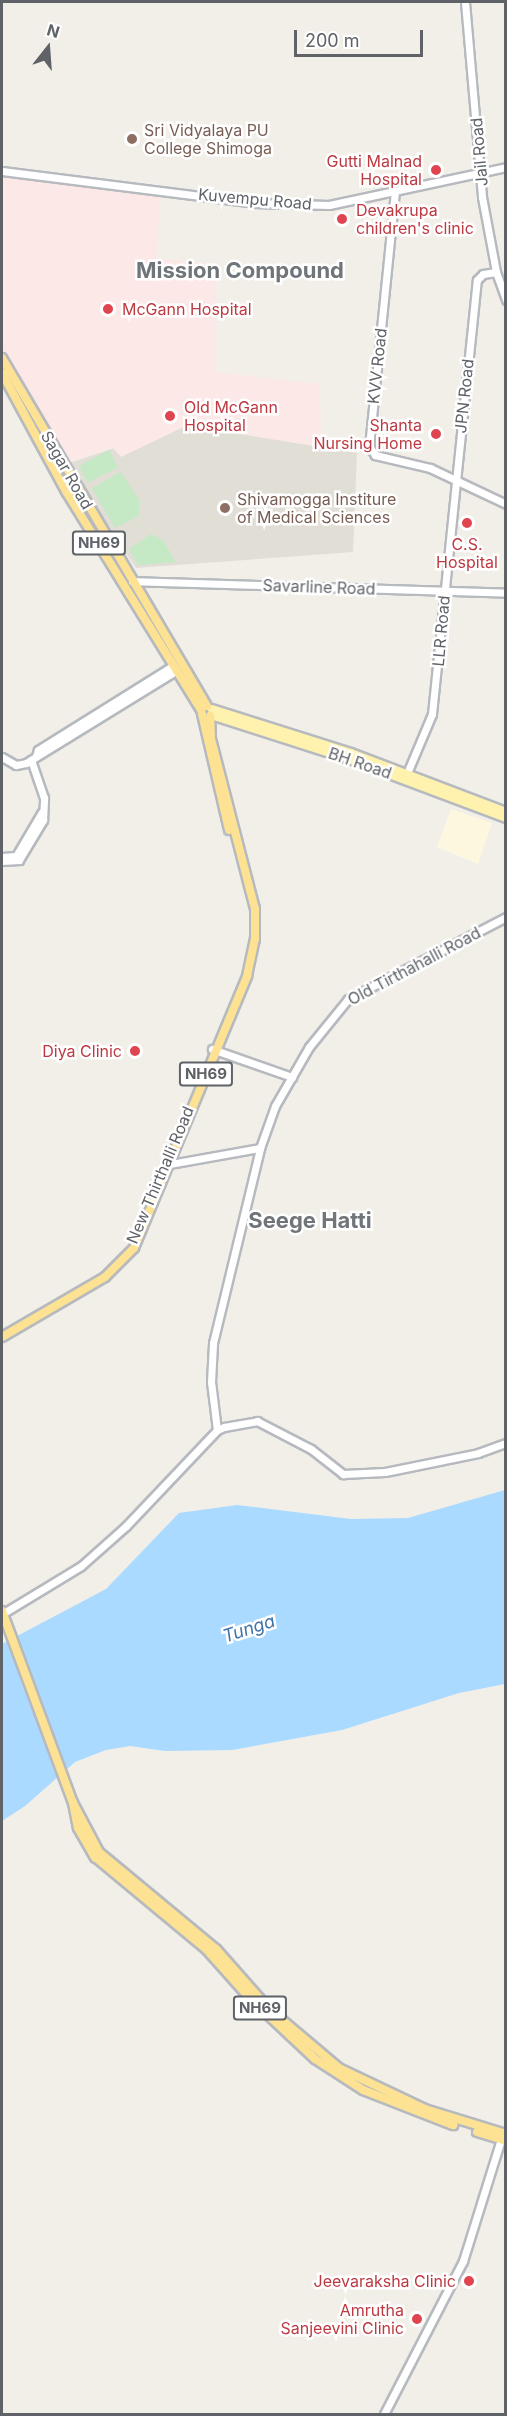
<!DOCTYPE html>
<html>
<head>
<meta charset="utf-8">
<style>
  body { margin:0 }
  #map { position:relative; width:507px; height:2416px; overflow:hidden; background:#f1efe8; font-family:Inter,sans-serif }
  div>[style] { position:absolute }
  .commercial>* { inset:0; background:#fef7e0 }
  .education>* { inset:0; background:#e1ded6 }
  .medical>* { inset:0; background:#fce8e6 }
  .green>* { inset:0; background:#c5e8c5 }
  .water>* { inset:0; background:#aadaff }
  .roads { filter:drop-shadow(2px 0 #b6babf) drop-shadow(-2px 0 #b6babf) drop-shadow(0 2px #b6babf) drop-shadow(0 -2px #b6babf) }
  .secondary>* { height:7px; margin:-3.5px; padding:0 3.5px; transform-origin:3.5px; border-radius:3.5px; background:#fff }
  .primary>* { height:8px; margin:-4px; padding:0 4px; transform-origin:4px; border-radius:4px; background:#fff2af }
  .highway>* { height:8px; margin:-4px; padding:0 4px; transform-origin:4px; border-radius:4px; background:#fde293 }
  .dots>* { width:16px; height:16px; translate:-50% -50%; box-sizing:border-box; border:3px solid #fff; border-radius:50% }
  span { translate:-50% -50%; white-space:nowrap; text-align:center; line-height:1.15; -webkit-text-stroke:5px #fff; paint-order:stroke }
  .shield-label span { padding:2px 4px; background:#fff; border:2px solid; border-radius:4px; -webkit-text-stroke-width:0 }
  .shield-label { font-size:15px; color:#5f6368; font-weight:700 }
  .education-label { font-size:16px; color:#785e54 }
  .left { translate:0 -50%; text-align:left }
  .street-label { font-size:16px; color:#5f6368 }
  .health-label { font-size:16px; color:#be3a42 }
  .right { translate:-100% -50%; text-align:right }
  .water-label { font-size:18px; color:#4174aa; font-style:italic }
  .district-label { font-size:22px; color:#70757a; font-weight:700 }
  .frame { position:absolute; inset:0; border:3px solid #5f6368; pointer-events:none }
  .north { position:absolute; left:18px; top:18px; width:60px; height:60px; -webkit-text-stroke:4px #fff; paint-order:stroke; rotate:17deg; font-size:16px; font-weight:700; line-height:24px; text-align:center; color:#5f6368 }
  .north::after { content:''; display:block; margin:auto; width:21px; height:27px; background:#5f6368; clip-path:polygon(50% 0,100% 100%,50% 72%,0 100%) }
  .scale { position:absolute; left:294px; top:30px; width:129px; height:27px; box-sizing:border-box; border:3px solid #5f6368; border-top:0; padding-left:8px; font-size:18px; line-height:21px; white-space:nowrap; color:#5f6368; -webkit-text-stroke:4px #fff; paint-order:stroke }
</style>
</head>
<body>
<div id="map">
  <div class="commercial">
    <div style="clip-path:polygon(451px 809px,492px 823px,478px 864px,437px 847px)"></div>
  </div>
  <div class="education">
    <div style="clip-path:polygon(185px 425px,357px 453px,353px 552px,136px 568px,66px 464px)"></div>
  </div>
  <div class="medical">
    <div style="clip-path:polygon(2px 174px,161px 195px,156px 258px,215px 264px,216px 372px,320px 384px,321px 447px,188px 425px,121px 457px,112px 447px,66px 464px,2px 354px)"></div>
  </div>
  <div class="green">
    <div style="clip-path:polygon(109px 450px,118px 467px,88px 483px,79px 466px)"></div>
    <div style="clip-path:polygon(121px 472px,139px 500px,139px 516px,115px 528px,92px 488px)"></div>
    <div style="clip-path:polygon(151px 534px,163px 540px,176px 562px,138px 565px,129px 549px)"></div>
  </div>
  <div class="water">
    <div style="clip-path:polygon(505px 1490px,505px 1684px,459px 1693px,342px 1730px,232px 1750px,165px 1751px,130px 1746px,106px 1750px,75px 1762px,25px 1806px,2px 1821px,2px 1644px,106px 1589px,179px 1513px,237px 1505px,351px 1519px,408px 1518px)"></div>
  </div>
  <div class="roads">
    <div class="secondary">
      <div style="left:465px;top:2px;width:196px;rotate:85deg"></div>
      <div style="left:482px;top:197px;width:76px;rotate:79.4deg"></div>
      <div style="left:496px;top:272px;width:30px;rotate:70deg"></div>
      <div style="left:2px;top:171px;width:254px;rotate:7.2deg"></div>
      <div style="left:254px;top:203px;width:75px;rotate:1.5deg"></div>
      <div style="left:329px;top:205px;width:181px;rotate:-12.1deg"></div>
      <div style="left:395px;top:191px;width:256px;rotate:95.8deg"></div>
      <div style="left:369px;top:446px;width:11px;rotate:56deg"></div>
      <div style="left:375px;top:455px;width:57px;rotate:13.3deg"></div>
      <div style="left:430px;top:468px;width:84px;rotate:25.3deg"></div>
      <div style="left:132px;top:581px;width:374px;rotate:1.8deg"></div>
      <div style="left:36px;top:756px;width:6px;rotate:-72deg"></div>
      <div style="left:38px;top:750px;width:160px;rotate:-32deg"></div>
      <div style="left:2px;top:757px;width:16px;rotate:30deg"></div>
      <div style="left:16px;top:765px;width:10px;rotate:-11deg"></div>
      <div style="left:26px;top:763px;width:177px;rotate:-31.6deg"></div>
      <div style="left:405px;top:778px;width:69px;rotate:-67.1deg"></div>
      <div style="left:432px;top:714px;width:436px;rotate:-84.1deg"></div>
      <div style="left:477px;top:280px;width:8px;rotate:-45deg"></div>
      <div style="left:483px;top:274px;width:13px;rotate:-9deg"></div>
      <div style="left:2px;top:857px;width:14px;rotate:-4deg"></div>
      <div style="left:16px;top:856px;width:51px;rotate:-59.4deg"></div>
      <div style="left:2px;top:861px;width:17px;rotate:-3deg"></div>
      <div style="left:19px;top:860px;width:47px;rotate:-59deg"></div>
      <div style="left:43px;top:820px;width:22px;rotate:-87deg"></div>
      <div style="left:44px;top:798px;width:40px;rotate:-108.9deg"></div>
      <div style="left:212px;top:1049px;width:85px;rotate:19.3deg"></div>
      <div style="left:170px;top:1164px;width:91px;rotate:-10.1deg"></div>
      <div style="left:217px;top:1430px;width:48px;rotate:-97.1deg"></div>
      <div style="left:211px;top:1382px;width:39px;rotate:-87deg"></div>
      <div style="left:213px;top:1343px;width:201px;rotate:-76.4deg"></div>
      <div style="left:260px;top:1148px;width:45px;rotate:-70.3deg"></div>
      <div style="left:275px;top:1106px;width:68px;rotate:-60deg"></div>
      <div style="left:309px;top:1047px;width:62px;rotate:-50.9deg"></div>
      <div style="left:348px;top:999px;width:178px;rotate:-27.4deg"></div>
      <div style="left:2px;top:1614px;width:92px;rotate:-31.3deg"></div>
      <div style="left:81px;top:1566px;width:60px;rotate:-41.6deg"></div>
      <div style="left:126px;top:1526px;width:132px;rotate:-46.5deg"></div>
      <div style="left:217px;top:1430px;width:8px;rotate:-23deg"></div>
      <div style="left:224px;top:1427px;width:34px;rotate:-10deg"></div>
      <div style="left:257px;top:1421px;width:61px;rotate:27.4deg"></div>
      <div style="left:311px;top:1449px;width:41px;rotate:38deg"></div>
      <div style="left:343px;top:1474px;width:42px;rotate:-2.7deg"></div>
      <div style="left:385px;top:1472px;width:95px;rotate:-11.5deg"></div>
      <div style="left:478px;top:1453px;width:30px;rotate:-20deg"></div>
      <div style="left:384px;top:2414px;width:172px;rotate:-62.7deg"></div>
      <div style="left:463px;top:2261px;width:131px;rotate:-72.7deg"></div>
    </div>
    <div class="primary">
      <div style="left:212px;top:709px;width:146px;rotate:17.6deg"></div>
      <div style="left:351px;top:753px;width:166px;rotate:20.8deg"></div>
      <div style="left:211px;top:715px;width:145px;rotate:17.7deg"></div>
      <div style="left:349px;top:759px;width:168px;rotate:20.6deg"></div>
    </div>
    <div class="highway">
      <div style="left:2px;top:358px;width:404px;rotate:59.5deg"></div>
      <div style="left:2px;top:373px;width:136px;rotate:61.6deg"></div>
      <div style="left:67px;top:493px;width:255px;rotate:58.3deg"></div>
      <div style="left:202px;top:714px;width:119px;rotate:76.9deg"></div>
      <div style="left:2px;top:1337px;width:119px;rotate:-30.2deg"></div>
      <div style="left:105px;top:1277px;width:41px;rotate:-45deg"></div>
      <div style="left:134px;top:1248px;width:295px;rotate:-67.4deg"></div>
      <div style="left:247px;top:976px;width:38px;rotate:-78deg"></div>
      <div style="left:255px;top:939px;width:30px;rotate:-90deg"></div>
      <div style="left:255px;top:909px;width:176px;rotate:-104.5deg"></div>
      <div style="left:211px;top:739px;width:23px;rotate:-92deg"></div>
      <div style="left:2px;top:1611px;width:205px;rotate:69.7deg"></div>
      <div style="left:73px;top:1803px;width:55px;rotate:62deg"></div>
      <div style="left:99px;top:1852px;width:152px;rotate:39.7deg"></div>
      <div style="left:216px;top:1949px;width:79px;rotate:48.6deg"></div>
      <div style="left:268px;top:2008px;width:93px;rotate:40.2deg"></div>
      <div style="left:339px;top:2068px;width:95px;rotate:25.5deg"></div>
      <div style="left:425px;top:2109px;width:85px;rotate:17.2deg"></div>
      <div style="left:73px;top:1803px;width:25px;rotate:79deg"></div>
      <div style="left:78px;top:1828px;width:34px;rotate:60deg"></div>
      <div style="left:95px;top:1857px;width:146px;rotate:39.7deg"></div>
      <div style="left:207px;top:1950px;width:62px;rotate:48.3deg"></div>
      <div style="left:248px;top:1996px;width:92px;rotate:43.2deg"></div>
      <div style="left:315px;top:2059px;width:57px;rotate:32.9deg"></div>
      <div style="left:363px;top:2090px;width:97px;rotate:21.3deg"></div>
      <div style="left:477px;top:2132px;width:30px;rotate:17deg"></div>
    </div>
  </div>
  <div class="dots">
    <div style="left:132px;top:139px;background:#8d6e63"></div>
    <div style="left:436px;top:170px;background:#e0444e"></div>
    <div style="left:342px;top:219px;background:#e0444e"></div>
    <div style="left:108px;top:309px;background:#e0444e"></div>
    <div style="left:170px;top:416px;background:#e0444e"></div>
    <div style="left:436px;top:434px;background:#e0444e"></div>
    <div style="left:225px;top:508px;background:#8d6e63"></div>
    <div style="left:467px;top:523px;background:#e0444e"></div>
    <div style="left:135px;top:1051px;background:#e0444e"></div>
    <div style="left:469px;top:2281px;background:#e0444e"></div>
    <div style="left:417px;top:2319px;background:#e0444e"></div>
  </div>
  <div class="shield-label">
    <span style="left:99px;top:543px">NH69</span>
    <span style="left:206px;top:1074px">NH69</span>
    <span style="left:260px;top:2008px">NH69</span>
  </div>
  <div class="education-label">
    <span class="left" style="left:144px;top:139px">Sri Vidyalaya PU<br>College Shimoga</span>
    <span class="left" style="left:237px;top:508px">Shivamogga Institure<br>of Medical Sciences</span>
  </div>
  <div class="street-label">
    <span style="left:479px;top:152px;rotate:-95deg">Jail Road</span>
    <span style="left:255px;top:199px;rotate:5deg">Kuvempu Road</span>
    <span style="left:377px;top:366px;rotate:-84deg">KVV Road</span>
    <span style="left:464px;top:396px;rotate:-84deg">JPN Road</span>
    <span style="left:67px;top:470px;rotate:60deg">Sagar Road</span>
    <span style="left:319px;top:587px;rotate:2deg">Savarline Road</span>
    <span style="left:441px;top:631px;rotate:-85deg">LLR Road</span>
    <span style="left:360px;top:763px;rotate:19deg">BH Road</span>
    <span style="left:414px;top:966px;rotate:-28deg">Old Tirthahalli Road</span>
    <span style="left:160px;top:1175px;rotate:-67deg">New Thirthalli Road</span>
  </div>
  <div class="health-label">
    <span class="right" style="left:422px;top:170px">Gutti Malnad<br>Hospital</span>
    <span class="left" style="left:356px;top:219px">Devakrupa<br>children's clinic</span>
    <span class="left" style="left:122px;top:309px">McGann Hospital</span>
    <span class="left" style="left:184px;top:416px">Old McGann<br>Hospital</span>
    <span class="right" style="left:422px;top:434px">Shanta<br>Nursing Home</span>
    <span style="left:467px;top:553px">C.S.<br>Hospital</span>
    <span class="right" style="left:122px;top:1051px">Diya Clinic</span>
    <span class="right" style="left:456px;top:2281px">Jeevaraksha Clinic</span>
    <span class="right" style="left:404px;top:2319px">Amrutha<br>Sanjeevini Clinic</span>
  </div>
  <div class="water-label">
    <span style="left:249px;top:1629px;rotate:-18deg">Tunga</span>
  </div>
  <div class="district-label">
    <span style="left:240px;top:271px">Mission Compound</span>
    <span style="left:310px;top:1221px">Seege Hatti</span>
  </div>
  <div class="frame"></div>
  <div class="north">N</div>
  <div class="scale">200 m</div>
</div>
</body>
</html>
